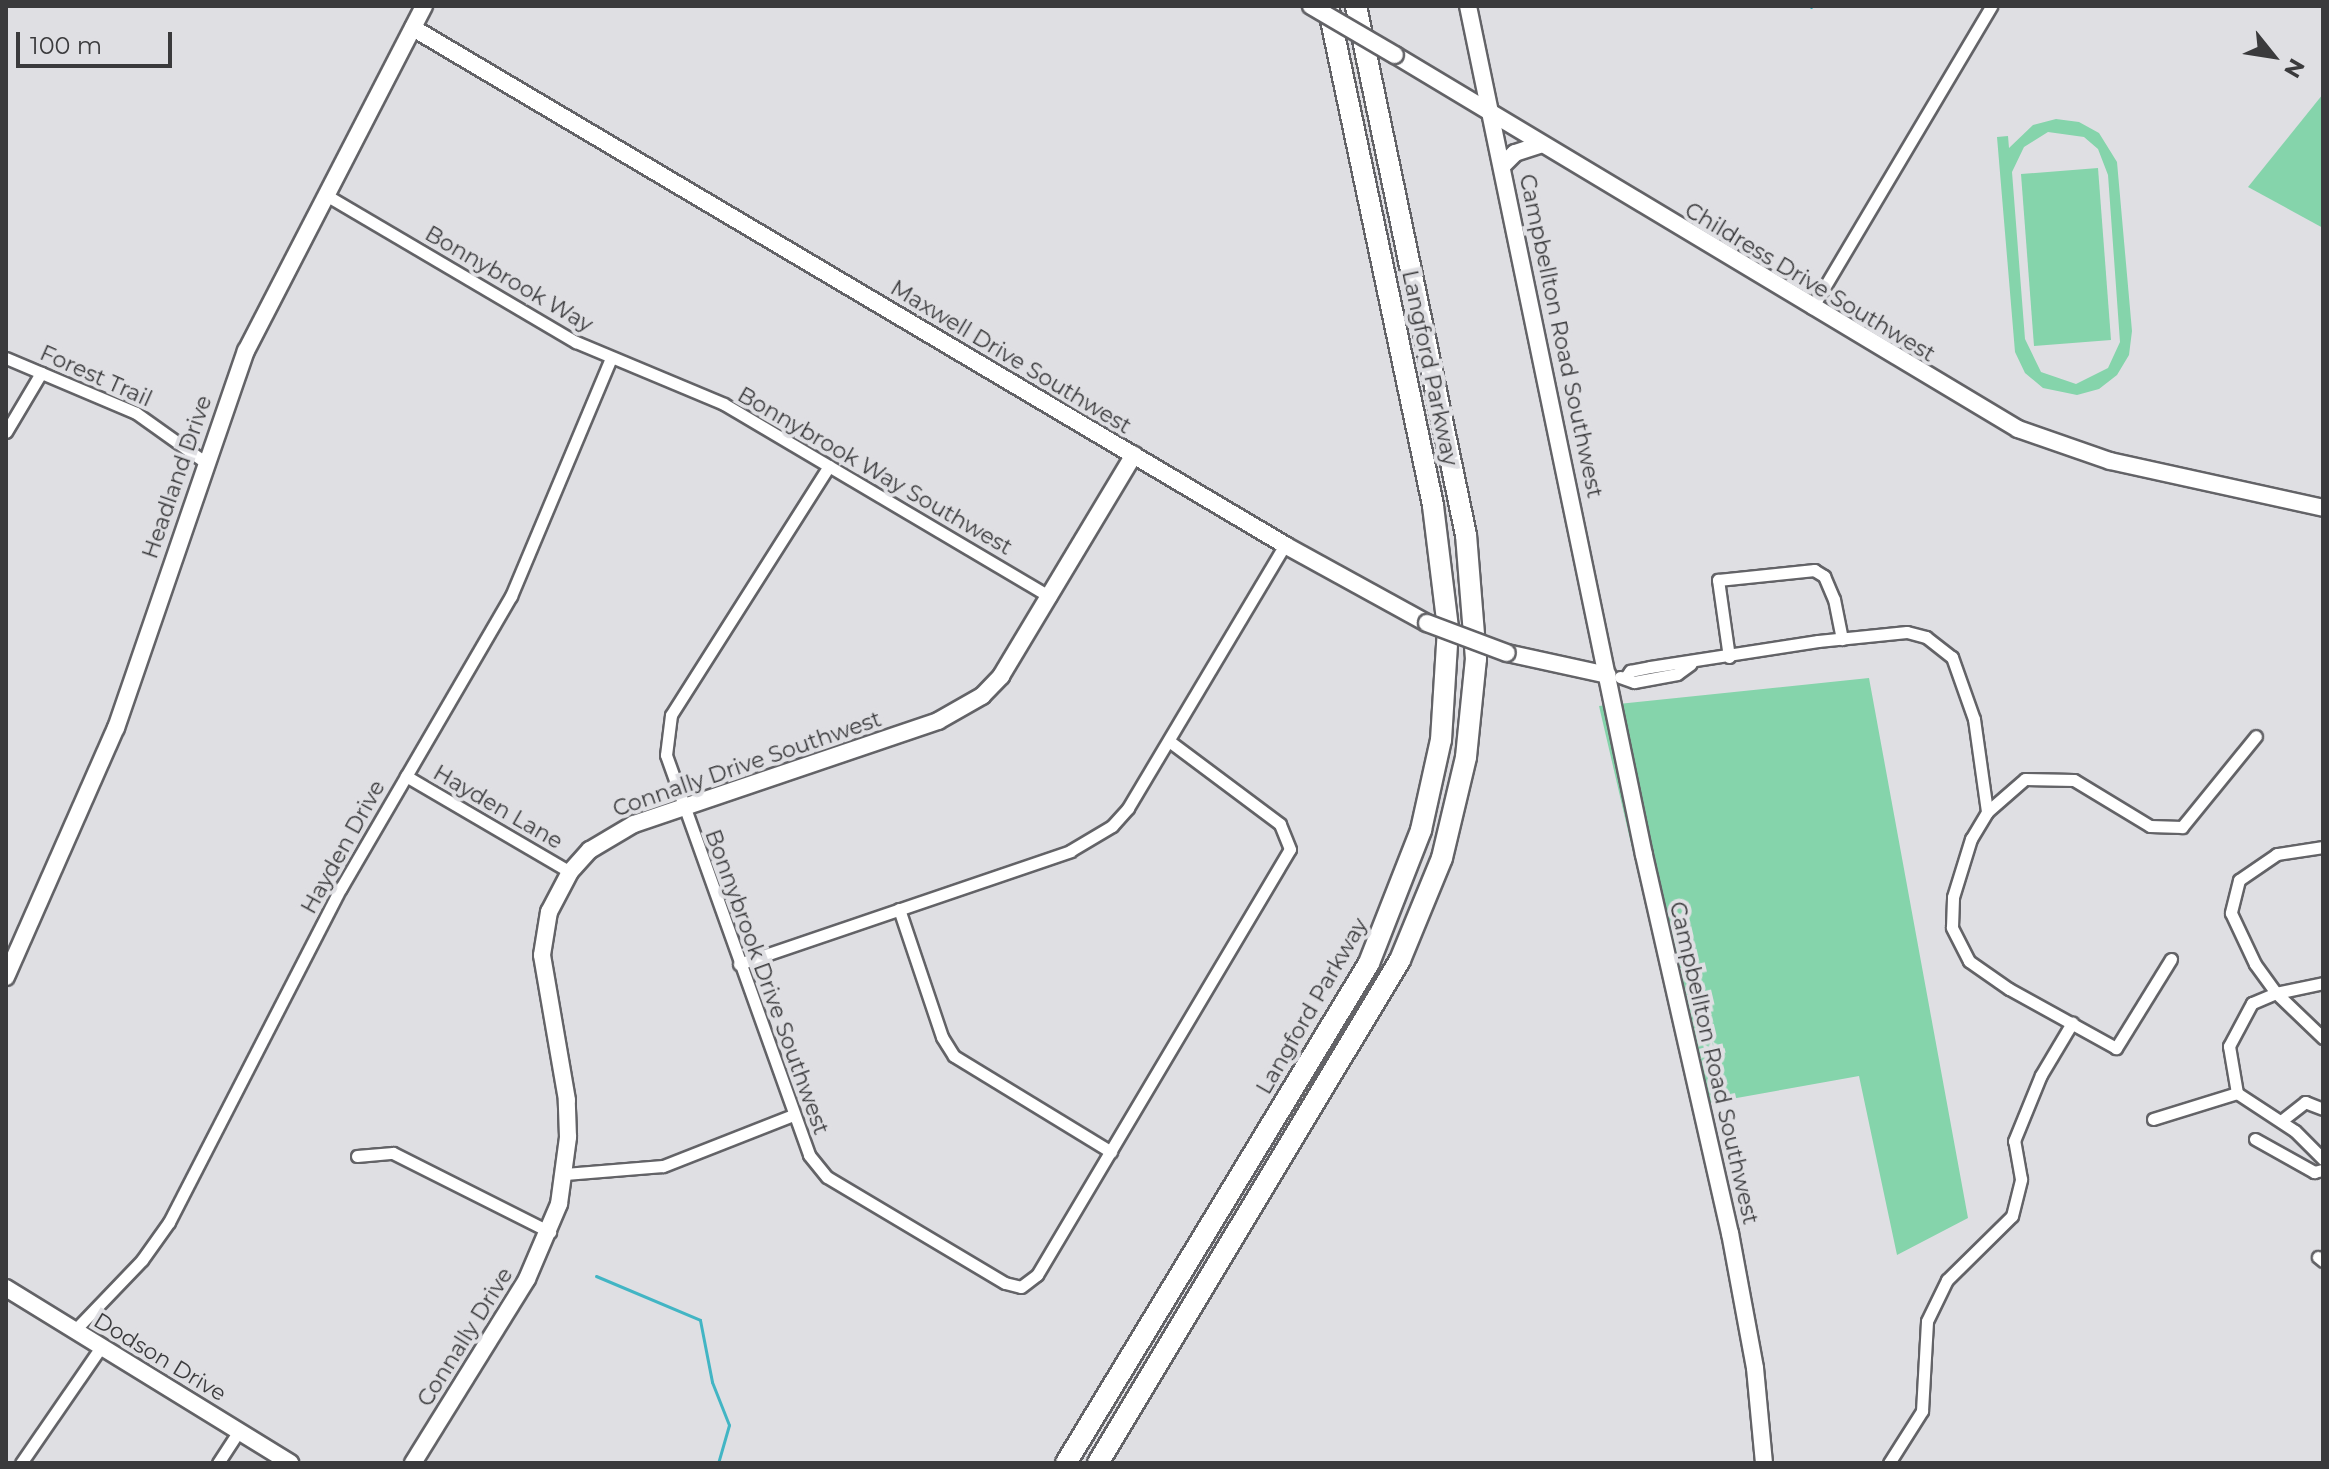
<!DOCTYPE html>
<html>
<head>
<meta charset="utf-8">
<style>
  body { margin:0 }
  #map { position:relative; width:2329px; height:1469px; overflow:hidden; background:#dfdfe3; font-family:Montserrat,sans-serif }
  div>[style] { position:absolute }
  .green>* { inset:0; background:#85d4ab }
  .stream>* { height:3px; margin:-1.5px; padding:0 1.5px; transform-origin:1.5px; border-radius:1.5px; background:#42b5c4 }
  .roads { filter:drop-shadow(2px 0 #636367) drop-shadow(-2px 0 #636367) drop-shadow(0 2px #636367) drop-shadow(0 -2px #636367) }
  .street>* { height:11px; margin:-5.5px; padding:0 5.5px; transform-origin:5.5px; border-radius:5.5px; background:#fff }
  .secondary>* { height:16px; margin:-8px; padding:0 8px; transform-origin:8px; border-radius:8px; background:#fff }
  .highway>* { height:20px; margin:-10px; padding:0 10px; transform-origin:10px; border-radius:10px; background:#fff }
  .bridges { filter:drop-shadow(2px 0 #636367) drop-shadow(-2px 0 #636367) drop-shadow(0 2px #636367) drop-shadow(0 -2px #636367) }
  .secondary-bridge>* { height:16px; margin:-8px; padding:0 8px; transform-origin:8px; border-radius:8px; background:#fff }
  span { translate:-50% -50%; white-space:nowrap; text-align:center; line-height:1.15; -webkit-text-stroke:8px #dfdfe3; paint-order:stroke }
  .street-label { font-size:22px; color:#3a3a3c }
  .frame { position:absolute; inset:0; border:8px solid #3a3a3c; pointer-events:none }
  .north { position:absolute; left:2233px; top:16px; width:80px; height:80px; -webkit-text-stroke:6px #dfdfe3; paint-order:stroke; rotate:120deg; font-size:22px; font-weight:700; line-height:32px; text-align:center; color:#3a3a3c }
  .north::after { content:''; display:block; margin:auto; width:28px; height:36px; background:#3a3a3c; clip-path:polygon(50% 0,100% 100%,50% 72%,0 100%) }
  .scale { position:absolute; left:16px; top:32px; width:156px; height:36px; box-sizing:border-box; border:4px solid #3a3a3c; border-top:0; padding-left:10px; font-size:24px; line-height:28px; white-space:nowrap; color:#3a3a3c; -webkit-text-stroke:6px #dfdfe3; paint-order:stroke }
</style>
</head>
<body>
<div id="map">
  <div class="green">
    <div style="clip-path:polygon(2323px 94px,2323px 228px,2248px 187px)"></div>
    <div style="clip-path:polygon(evenodd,2056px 119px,2079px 122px,2099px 133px,2117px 162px,2132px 331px,2129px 355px,2117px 375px,2099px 389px,2077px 395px,2043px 388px,2025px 373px,2015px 352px,1997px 137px,2008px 136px,2009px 148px,2033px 125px,2056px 119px,2048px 132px,2084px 137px,2098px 149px,2108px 175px,2120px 342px,2108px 368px,2076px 384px,2041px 372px,2025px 339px,2012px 172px,2024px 147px,2048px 132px)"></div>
    <div style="clip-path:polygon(2098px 168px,2111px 340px,2034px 346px,2021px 174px)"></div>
    <div style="clip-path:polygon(1869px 678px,1968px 1218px,1897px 1255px,1859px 1076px,1692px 1106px,1599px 706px)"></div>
  </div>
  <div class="stream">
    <div style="left:1811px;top:7px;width:1px;rotate:-45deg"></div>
    <div style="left:2323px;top:683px;width:107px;rotate:90deg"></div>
    <div style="left:596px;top:1276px;width:113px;rotate:22.9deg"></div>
    <div style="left:700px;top:1320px;width:63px;rotate:79deg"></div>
    <div style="left:712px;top:1382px;width:46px;rotate:68.4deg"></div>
    <div style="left:729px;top:1425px;width:40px;rotate:106deg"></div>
  </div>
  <div class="roads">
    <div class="street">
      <div style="left:326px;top:195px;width:290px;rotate:30.5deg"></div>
      <div style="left:576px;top:342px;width:160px;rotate:22.7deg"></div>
      <div style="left:724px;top:404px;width:379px;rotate:30.6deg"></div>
      <div style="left:1812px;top:308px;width:351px;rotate:-59.3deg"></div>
      <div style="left:6px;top:358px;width:141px;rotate:22.9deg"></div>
      <div style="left:136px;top:413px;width:85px;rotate:35.4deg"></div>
      <div style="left:6px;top:432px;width:69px;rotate:-59.3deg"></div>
      <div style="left:829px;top:466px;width:295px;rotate:122.4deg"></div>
      <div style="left:671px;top:715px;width:40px;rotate:97.1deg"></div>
      <div style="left:666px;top:755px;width:425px;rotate:70.3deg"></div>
      <div style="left:809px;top:1155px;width:28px;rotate:51deg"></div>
      <div style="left:827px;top:1177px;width:207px;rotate:30.8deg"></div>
      <div style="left:1005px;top:1283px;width:16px;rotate:14deg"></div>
      <div style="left:1021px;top:1287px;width:20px;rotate:-37deg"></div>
      <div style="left:1037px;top:1275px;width:495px;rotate:-59.3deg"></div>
      <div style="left:1290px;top:849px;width:27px;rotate:-112deg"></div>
      <div style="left:1280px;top:824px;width:139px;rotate:-143.2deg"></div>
      <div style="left:1729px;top:657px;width:78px;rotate:-98.1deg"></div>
      <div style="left:1718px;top:580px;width:97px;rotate:-5.9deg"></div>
      <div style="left:1814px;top:570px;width:12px;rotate:31deg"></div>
      <div style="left:1824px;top:576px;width:25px;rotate:67deg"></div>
      <div style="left:1834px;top:599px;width:41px;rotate:78.7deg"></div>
      <div style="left:1620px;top:677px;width:15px;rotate:20deg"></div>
      <div style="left:1634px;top:682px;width:44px;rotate:-10.5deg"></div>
      <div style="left:1677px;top:674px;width:17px;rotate:-36deg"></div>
      <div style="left:1625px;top:678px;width:9px;rotate:-54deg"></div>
      <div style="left:1630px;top:671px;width:20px;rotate:-11deg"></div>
      <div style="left:1650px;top:667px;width:170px;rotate:-8.8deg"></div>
      <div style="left:1818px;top:641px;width:89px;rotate:-5.8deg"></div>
      <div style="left:1907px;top:632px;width:20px;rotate:15deg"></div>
      <div style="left:1926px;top:637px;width:33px;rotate:38deg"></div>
      <div style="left:1952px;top:657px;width:66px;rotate:70.5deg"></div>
      <div style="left:1974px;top:719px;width:94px;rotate:82deg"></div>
      <div style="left:406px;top:776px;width:190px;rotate:30.3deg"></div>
      <div style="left:2323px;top:847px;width:47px;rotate:171.3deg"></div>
      <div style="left:2277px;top:854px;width:46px;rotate:145.6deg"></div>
      <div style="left:2239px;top:880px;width:34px;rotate:104deg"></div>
      <div style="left:2231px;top:913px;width:56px;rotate:64.8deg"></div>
      <div style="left:2255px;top:964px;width:36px;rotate:54deg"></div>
      <div style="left:2276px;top:993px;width:48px;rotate:-12deg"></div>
      <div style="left:899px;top:909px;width:135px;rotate:71.4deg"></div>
      <div style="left:942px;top:1037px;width:22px;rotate:58deg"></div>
      <div style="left:954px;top:1056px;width:184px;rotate:31.4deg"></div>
      <div style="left:2171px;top:959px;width:105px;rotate:121.7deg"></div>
      <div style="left:2116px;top:1048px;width:122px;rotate:-151.1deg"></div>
      <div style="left:2009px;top:989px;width:49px;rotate:-145deg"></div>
      <div style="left:1969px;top:961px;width:38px;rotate:-117deg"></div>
      <div style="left:1952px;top:927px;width:30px;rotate:-88deg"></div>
      <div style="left:1953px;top:897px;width:61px;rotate:-72.8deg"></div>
      <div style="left:1971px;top:839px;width:31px;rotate:-59deg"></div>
      <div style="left:1987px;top:812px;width:50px;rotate:-41deg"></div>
      <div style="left:2025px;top:779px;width:49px;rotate:1.2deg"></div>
      <div style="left:2074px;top:780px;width:89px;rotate:31.2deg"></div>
      <div style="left:2150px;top:826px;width:32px;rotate:2deg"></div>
      <div style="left:2182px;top:827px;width:117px;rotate:-50.9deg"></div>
      <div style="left:739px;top:964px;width:350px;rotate:-18.8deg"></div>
      <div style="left:1070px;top:851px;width:49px;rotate:-30.8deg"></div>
      <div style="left:1112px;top:826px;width:24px;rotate:-48deg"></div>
      <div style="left:1128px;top:808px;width:306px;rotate:-59.2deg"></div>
      <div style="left:2323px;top:1038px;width:65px;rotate:-136.2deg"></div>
      <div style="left:2276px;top:993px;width:26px;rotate:157deg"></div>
      <div style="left:2252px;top:1003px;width:49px;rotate:118.1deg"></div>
      <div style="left:2229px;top:1046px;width:48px;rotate:80.3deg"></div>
      <div style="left:2237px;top:1093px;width:69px;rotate:33.2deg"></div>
      <div style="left:2295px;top:1131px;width:40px;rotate:45deg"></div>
      <div style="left:2153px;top:1119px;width:88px;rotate:-17.2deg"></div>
      <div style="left:2281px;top:1121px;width:31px;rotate:-38deg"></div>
      <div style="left:2305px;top:1102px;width:19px;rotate:21deg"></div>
      <div style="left:2255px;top:1139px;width:68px;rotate:29.2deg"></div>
      <div style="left:2314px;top:1172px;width:9px;rotate:-13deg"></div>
      <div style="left:357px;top:1156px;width:36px;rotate:-5deg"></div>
      <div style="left:393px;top:1153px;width:176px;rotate:26.7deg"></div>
      <div style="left:565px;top:1174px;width:98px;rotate:-4.7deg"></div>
      <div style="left:663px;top:1166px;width:140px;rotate:-21.4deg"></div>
      <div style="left:2318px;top:1257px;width:6px;rotate:39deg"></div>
      <div style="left:74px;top:1331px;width:98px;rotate:-46.2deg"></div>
      <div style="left:142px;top:1260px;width:47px;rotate:-54.6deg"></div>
      <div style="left:169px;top:1222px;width:376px;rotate:-62.8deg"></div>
      <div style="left:341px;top:888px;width:338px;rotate:-59.8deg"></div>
      <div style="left:511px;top:596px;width:256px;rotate:-67.2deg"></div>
      <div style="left:21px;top:1463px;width:141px;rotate:-55.4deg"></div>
      <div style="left:218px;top:1463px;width:38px;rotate:-57deg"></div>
      <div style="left:1889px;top:1463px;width:62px;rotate:-57.6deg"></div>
      <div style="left:1922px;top:1411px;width:90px;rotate:-86.8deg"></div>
      <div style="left:1927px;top:1321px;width:46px;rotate:-64deg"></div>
      <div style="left:1947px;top:1280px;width:91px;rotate:-44.6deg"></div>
      <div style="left:2012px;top:1216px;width:38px;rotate:-76deg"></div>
      <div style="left:2021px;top:1179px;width:39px;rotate:-100deg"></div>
      <div style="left:2014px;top:1141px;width:71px;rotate:-67.8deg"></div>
      <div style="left:2041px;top:1075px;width:61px;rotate:-59.2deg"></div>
    </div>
    <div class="secondary">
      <div style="left:1468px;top:6px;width:867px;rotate:78.29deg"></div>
      <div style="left:1644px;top:855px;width:388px;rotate:77.2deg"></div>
      <div style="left:1730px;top:1233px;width:137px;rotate:79.5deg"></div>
      <div style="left:1755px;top:1368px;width:95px;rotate:84.6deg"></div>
      <div style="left:413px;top:28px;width:1014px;rotate:30.66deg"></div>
      <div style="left:1285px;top:545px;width:162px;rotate:28.8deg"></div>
      <div style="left:1395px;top:55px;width:727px;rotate:30.98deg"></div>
      <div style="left:2018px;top:429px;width:97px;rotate:19.2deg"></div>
      <div style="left:2110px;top:461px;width:218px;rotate:12.4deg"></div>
      <div style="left:1503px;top:165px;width:17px;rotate:-45deg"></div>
      <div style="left:1515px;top:153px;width:26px;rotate:-18deg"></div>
      <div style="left:1507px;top:653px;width:103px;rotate:12.3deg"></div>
      <div style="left:6px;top:977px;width:272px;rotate:-66.2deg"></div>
      <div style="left:116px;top:728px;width:399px;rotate:-71deg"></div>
      <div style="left:246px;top:351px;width:388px;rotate:-62.7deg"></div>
      <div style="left:6px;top:1288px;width:334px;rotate:31.6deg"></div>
      <div style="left:413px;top:1463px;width:216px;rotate:-58.2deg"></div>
      <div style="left:527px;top:1279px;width:82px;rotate:-66.9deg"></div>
      <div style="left:559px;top:1204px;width:68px;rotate:-82.3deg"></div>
      <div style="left:568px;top:1137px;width:37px;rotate:-92deg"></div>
      <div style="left:567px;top:1100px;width:147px;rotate:-99.8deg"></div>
      <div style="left:542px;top:955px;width:44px;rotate:-80.8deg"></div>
      <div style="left:549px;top:912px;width:45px;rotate:-62.3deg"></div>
      <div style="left:570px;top:872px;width:30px;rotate:-48deg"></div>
      <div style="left:590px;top:850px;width:51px;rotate:-30.6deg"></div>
      <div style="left:634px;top:824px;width:321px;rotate:-18.7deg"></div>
      <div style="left:938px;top:721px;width:51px;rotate:-29.6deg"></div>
      <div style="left:982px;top:696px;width:28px;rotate:-46deg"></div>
      <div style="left:1001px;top:676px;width:258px;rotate:-59deg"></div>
    </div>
    <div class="highway">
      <div style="left:1066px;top:1463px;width:585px;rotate:-58.78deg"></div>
      <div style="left:1369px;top:963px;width:143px;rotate:-68.6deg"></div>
      <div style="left:1421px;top:830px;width:92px;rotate:-77.5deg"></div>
      <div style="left:1441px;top:740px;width:112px;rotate:-86.4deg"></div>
      <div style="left:1448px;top:628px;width:124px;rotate:-97deg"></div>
      <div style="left:1433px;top:505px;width:510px;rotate:-101.88deg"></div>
      <div style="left:1098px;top:1463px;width:587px;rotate:-59.02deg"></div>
      <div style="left:1400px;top:960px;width:110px;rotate:-67.6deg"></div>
      <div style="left:1442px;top:858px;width:104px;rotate:-76.6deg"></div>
      <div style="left:1466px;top:757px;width:99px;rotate:-84.2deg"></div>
      <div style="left:1476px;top:659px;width:124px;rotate:-94.6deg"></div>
      <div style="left:1466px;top:535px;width:540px;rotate:-101.75deg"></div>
    </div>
  </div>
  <div class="bridges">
    <div class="secondary-bridge">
      <div style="left:1311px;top:6px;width:97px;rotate:30.3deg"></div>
      <div style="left:1427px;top:623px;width:85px;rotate:20.6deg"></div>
    </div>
  </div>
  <div class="street-label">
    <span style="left:509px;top:279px;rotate:30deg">Bonnybrook Way</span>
    <span style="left:1810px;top:282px;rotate:31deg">Childress Drive Southwest</span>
    <span style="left:1561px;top:336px;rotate:78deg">Campbellton Road Southwest</span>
    <span style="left:1011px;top:357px;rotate:31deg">Maxwell Drive Southwest</span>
    <span style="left:1430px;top:368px;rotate:78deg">Langford Parkway</span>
    <span style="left:96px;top:376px;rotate:24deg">Forest Trail</span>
    <span style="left:875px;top:471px;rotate:30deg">Bonnybrook Way Southwest</span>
    <span style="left:177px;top:477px;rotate:-71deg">Headland Drive</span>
    <span style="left:747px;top:764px;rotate:-19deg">Connally Drive Southwest</span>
    <span style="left:498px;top:807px;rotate:30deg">Hayden Lane</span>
    <span style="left:343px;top:847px;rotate:-61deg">Hayden Drive</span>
    <span style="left:767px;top:982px;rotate:70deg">Bonnybrook Drive Southwest</span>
    <span style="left:1312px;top:1006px;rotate:-60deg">Langford Parkway</span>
    <span style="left:1714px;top:1063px;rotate:77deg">Campbellton Road Southwest</span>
    <span style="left:465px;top:1337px;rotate:-58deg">Connally Drive</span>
    <span style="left:160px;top:1357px;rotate:31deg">Dodson Drive</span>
  </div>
  <div class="frame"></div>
  <div class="north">N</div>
  <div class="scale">100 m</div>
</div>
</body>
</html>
